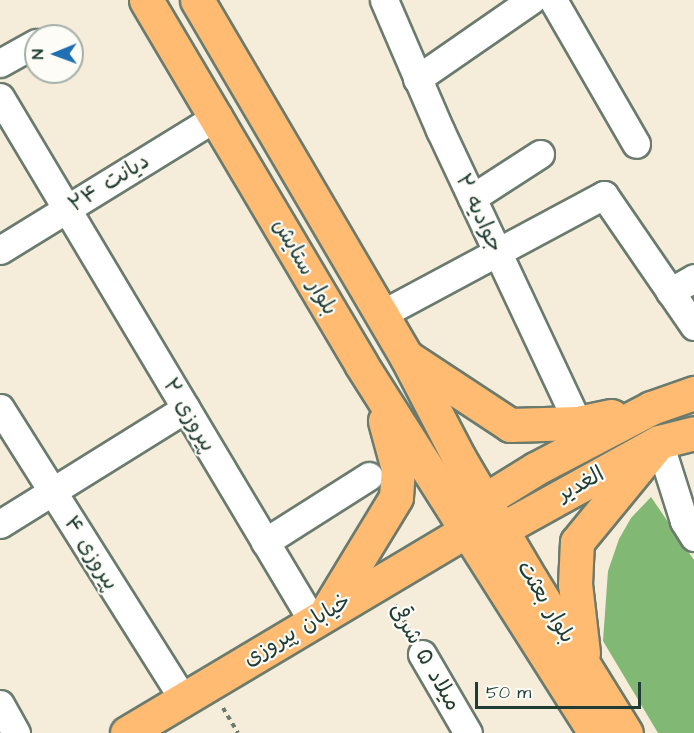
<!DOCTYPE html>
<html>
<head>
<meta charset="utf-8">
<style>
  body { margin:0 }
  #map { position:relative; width:694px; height:733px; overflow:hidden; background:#f5edd9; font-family:"Architects Daughter","Playpen Sans Arabic",sans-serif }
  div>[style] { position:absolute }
  .forest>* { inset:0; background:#80b874 }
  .path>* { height:4px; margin-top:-2px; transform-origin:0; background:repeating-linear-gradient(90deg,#6a7b6e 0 4.5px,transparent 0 9px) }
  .roads { filter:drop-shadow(2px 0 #6a7b6e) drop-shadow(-2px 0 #6a7b6e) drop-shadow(0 2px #6a7b6e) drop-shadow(0 -2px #6a7b6e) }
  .minor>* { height:27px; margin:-13.5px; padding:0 13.5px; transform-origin:13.5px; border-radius:13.5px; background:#fff }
  .major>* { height:33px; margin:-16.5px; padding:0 16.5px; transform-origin:16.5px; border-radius:16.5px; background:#ffbb71 }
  span { translate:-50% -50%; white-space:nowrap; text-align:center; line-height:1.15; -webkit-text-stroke:4.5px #fdfcf7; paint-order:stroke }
  .street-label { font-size:22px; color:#1f3d34 }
  .north { position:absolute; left:24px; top:24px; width:60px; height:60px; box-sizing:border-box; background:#fdfcf7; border:2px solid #a4b0a9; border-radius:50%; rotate:269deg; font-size:16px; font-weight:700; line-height:24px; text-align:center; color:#1f3d34 }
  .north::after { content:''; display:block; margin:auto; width:21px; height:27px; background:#1f6fb2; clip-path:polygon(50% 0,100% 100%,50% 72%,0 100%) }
  .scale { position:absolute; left:475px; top:682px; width:166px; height:27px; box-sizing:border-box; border:3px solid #1f3d34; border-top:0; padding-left:8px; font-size:18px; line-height:21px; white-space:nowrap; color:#1f3d34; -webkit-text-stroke:4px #fdfcf7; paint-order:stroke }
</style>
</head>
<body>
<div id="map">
  <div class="forest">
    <div style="clip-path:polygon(651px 497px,694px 560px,694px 733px,658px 733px,603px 641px,608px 571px,619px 539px,631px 518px)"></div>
  </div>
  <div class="path">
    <div style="left:395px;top:605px;width:34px;rotate:60deg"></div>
    <div style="left:223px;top:708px;width:29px;rotate:59deg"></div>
  </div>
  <div class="roads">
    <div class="minor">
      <div style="left:384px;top:0;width:142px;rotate:66.7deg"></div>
      <div style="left:440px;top:130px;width:324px;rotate:64.8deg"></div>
      <div style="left:553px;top:0;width:166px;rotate:60deg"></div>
      <div style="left:0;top:63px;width:41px;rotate:-29.1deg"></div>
      <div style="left:417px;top:79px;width:139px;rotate:-34.7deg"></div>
      <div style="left:0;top:97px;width:609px;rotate:59.18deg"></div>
      <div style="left:472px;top:198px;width:81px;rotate:-32.9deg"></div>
      <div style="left:0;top:250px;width:256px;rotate:-31.6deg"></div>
      <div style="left:670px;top:292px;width:28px;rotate:-30deg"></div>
      <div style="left:382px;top:314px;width:252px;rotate:-28.2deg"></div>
      <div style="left:604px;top:195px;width:159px;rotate:55.5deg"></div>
      <div style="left:0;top:408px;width:344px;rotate:57.8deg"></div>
      <div style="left:659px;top:442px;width:83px;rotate:72.4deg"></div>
      <div style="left:684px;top:521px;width:19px;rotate:58deg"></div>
      <div style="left:0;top:524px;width:219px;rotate:-31.9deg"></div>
      <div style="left:265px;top:542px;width:123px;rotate:-32.4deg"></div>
      <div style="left:422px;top:654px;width:91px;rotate:59.8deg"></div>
      <div style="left:0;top:704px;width:33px;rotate:61deg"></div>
    </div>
    <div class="major">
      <div style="left:146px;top:0;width:423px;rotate:59.4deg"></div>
      <div style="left:361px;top:364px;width:437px;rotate:57.6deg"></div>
      <div style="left:197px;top:0;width:413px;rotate:59.6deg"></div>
      <div style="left:406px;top:356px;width:113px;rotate:62.5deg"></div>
      <div style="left:458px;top:456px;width:144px;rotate:59.5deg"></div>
      <div style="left:531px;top:580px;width:180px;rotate:58.2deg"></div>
      <div style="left:410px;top:359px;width:120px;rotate:33.4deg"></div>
      <div style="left:510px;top:425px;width:68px;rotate:-1.7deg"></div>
      <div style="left:578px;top:423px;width:34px;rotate:-12deg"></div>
      <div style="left:479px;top:530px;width:23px;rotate:-2deg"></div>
      <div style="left:502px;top:529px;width:179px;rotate:-29deg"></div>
      <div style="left:659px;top:442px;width:36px;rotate:-14deg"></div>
      <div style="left:328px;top:609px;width:131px;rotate:-58.7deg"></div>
      <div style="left:396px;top:497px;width:28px;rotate:-86deg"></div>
      <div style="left:398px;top:469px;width:50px;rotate:-105.2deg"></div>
      <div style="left:583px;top:653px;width:69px;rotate:-96.6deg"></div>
      <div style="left:575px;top:584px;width:42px;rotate:-87.3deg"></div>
      <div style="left:577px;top:542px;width:129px;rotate:-50.6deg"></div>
      <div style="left:127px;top:733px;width:397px;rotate:-30.8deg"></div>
      <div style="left:468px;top:530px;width:34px;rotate:-60deg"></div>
      <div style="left:485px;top:500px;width:59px;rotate:-31.8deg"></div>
      <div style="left:535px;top:469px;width:131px;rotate:-27.7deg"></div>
      <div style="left:651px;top:408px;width:46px;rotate:-19.2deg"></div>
    </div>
  </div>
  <div class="street-label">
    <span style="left:109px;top:183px;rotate:-32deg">دیانت ۲۴</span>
    <span style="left:479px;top:213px;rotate:65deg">جوادیه ۲</span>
    <span style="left:305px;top:267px;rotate:60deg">بلوار ستایش</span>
    <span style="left:189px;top:415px;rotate:59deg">پیروزی ۲</span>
    <span style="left:581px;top:484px;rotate:-28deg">الغدیر</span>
    <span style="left:91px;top:553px;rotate:58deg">پیروزی ۴</span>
    <span style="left:546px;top:602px;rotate:59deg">بلوار بعثت</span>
    <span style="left:297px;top:630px;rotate:-31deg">خیابان پیروزی</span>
    <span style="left:425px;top:657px;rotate:60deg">میلاد ۵ شرقی</span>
  </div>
  <div class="north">N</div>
  <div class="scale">50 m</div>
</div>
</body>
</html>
